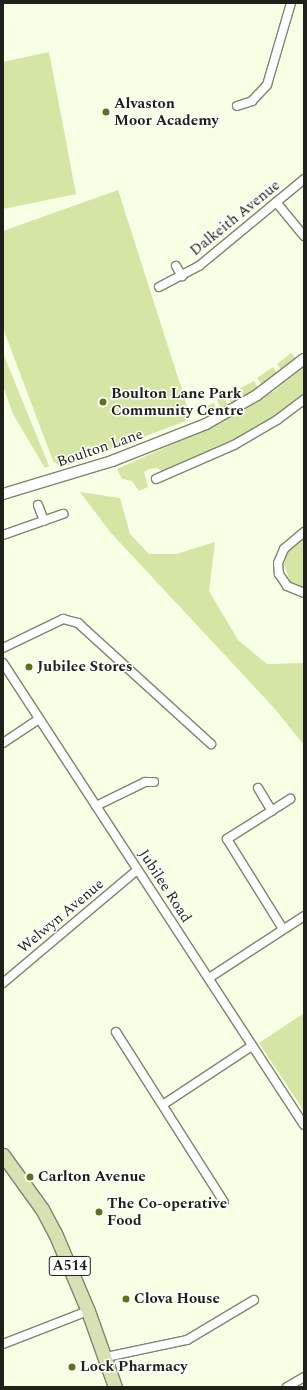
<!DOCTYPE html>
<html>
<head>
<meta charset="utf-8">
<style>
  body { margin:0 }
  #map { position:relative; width:307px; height:1390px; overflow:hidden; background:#f7ffe4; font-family:Spectral,serif }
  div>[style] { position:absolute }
  .green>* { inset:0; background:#d5e5a3 }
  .roads { filter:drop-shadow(1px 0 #7e856d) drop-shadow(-1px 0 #7e856d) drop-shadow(0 1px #7e856d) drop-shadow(0 -1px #7e856d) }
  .minor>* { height:8px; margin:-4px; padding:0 4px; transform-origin:4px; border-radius:4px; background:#fff }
  .tertiary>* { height:10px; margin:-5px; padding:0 5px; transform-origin:5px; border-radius:5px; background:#fff }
  .primary>* { height:13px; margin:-6.5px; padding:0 6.5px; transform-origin:6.5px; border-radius:6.5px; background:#d7e2b4 }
  .dots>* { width:11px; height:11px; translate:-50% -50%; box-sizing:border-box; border:2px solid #fff; border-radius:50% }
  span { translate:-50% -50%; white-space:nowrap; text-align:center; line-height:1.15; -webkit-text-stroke:3px #fff; paint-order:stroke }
  .shield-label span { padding:1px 3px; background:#fff; border:1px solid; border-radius:3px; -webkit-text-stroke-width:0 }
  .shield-label { font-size:14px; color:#1f2118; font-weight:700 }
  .poi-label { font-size:15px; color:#1f2118; font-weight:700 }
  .left { translate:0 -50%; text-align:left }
  .street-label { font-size:15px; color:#1f2118 }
  .frame { position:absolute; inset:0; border:4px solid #1f2118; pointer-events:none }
</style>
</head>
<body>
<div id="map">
  <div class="green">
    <div style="clip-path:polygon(49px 52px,76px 194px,3px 209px,3px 62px)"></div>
    <div style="clip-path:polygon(118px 190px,189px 412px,186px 421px,65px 466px,58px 465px,53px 461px,3px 328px,3px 231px)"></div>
    <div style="clip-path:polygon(3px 353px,49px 466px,45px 468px,13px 414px,3px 386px)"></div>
    <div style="clip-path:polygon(291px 353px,298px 360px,283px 372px,277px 364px)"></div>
    <div style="clip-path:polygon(304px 366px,304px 396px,270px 420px,230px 443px,164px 472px,157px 468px,149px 469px,144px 472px,148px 487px,139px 491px,132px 481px,122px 479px,117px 469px,220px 423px,274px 391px)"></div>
    <div style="clip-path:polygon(273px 367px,278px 375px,263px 386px,257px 378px)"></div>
    <div style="clip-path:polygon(254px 381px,260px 390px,245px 398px,240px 388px)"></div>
    <div style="clip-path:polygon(236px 391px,242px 400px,232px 406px,227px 395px)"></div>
    <div style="clip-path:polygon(225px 397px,228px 408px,222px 411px,217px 400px)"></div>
    <div style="clip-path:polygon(214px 403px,218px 414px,209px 418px,205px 407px)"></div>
    <div style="clip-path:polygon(80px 492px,120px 498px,130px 534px,149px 554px,176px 554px,215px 542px,209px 591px,238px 640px,267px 664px,304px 663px,304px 745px,275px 709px,111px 533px)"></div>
    <div style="clip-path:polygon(304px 538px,304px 587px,290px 582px,284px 564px,286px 553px)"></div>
    <div style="clip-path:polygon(304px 1013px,304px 1111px,259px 1043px)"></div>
  </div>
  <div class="roads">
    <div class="minor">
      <div style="left:237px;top:106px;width:16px;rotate:-18deg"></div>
      <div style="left:252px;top:101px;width:22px;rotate:-47deg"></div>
      <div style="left:267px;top:85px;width:85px;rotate:-73.7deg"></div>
      <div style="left:276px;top:202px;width:44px;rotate:50.5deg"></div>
      <div style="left:176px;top:266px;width:12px;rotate:59deg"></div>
      <div style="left:159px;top:287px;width:45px;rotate:-27.7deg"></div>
      <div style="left:199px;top:266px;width:136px;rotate:-39.6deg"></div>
      <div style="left:156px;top:479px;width:85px;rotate:-23.6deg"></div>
      <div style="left:234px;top:445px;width:50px;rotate:-30.2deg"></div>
      <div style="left:277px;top:420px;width:34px;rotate:-37deg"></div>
      <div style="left:38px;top:505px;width:17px;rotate:69deg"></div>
      <div style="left:304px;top:532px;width:26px;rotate:140deg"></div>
      <div style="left:284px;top:549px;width:15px;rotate:113deg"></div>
      <div style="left:278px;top:563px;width:11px;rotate:85deg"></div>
      <div style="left:279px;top:574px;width:14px;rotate:56deg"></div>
      <div style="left:287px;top:586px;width:18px;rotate:22deg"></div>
      <div style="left:3px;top:535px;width:64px;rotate:-19.3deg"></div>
      <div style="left:3px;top:648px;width:67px;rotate:-25.8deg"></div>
      <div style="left:63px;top:619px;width:16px;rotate:15deg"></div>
      <div style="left:78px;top:623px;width:180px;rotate:42.3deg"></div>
      <div style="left:3px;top:663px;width:551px;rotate:56.92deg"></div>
      <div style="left:3px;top:743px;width:43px;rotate:-33.7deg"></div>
      <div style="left:258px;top:788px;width:27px;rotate:59deg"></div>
      <div style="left:96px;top:806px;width:55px;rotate:-26.1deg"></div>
      <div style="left:145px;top:782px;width:9px"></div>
      <div style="left:283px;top:929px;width:106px;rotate:-121.9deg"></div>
      <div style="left:227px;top:839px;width:75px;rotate:-32.4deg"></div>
      <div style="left:209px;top:978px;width:113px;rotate:-33.1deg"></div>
      <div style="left:3px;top:983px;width:175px;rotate:-40.1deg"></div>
      <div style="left:116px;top:1032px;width:201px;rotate:57.6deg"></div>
      <div style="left:164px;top:1104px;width:105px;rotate:-33.4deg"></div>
      <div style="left:3px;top:1344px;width:91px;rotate:-21.2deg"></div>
      <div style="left:106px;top:1357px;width:83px;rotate:-11.9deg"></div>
      <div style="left:187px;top:1340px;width:78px;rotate:-30.8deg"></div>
      <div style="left:287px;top:1387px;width:20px;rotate:-30deg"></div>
    </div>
    <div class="tertiary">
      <div style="left:3px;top:494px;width:114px;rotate:-16.8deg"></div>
      <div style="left:112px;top:461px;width:101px;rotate:-21.5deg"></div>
      <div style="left:206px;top:424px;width:59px;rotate:-29.6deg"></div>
      <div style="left:257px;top:395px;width:59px;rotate:-37.5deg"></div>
    </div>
    <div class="primary">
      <div style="left:3px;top:1155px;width:67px;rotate:54.2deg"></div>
      <div style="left:42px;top:1209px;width:27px;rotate:62deg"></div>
      <div style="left:55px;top:1233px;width:85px;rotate:67.1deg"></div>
      <div style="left:88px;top:1311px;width:81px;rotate:70.4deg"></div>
    </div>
  </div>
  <div class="dots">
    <div style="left:106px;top:112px;background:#61701d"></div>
    <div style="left:103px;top:402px;background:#61701d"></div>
    <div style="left:29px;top:667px;background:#61701d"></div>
    <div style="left:30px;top:1177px;background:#61701d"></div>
    <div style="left:99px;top:1212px;background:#61701d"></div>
    <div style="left:126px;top:1299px;background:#61701d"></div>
    <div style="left:72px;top:1367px;background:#61701d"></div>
  </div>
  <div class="shield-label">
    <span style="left:70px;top:1266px">A514</span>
  </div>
  <div class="poi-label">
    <span class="left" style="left:114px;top:112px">Alvaston<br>Moor Academy</span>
    <span class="left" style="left:111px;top:402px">Boulton Lane Park<br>Community Centre</span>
    <span class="left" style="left:37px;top:667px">Jubilee Stores</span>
    <span class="left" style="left:38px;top:1177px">Carlton Avenue</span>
    <span class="left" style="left:107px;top:1212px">The Co-operative<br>Food</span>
    <span class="left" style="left:134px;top:1299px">Clova House</span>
    <span class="left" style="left:80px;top:1367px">Lock Pharmacy</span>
  </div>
  <div class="street-label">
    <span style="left:235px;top:218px;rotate:-39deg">Dalkeith Avenue</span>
    <span style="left:100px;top:448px;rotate:-19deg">Boulton Lane</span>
    <span style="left:165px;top:886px;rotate:57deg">Jubilee Road</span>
    <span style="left:61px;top:916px;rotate:-40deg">Welwyn Avenue</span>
  </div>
  <div class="frame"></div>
</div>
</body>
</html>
